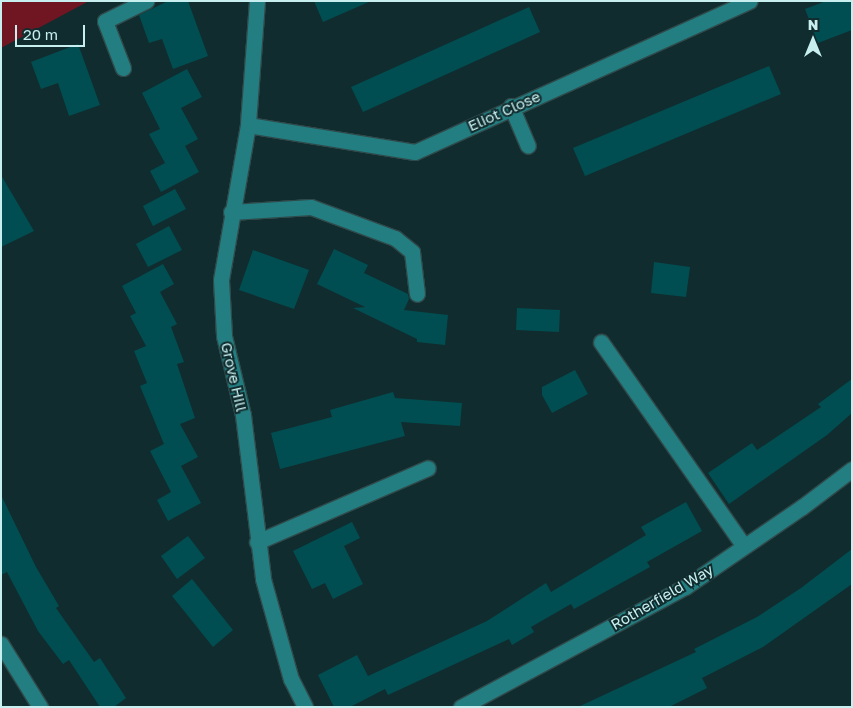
<!DOCTYPE html>
<html>
<head>
<meta charset="utf-8">
<style>
  body { margin:0 }
  #map { position:relative; width:853px; height:708px; overflow:hidden; background:#112c2e; font-family:"Golos Text",sans-serif }
  div>[style] { position:absolute }
  .green>* { inset:0; background:#6f1622 }
  .building>* { inset:0; background:#004e51 }
  .roads { filter:drop-shadow(1px 0 #30494a) drop-shadow(-1px 0 #30494a) drop-shadow(0 1px #30494a) drop-shadow(0 -1px #30494a) }
  .minor>* { height:15px; margin:-7.5px; padding:0 7.5px; transform-origin:7.5px; border-radius:7.5px; background:#227e81 }
  span { translate:-50% -50%; white-space:nowrap; text-align:center; line-height:1.15; -webkit-text-stroke:4px #112c2e; paint-order:stroke }
  .street-label { font-size:15px; color:#c7eff0 }
  .frame { position:absolute; inset:0; border:2px solid #c7eff0; pointer-events:none }
  .north { position:absolute; left:788px; top:15px; width:50px; height:50px; -webkit-text-stroke:4px #112c2e; paint-order:stroke; rotate:0deg; font-size:14px; font-weight:700; line-height:20px; text-align:center; color:#c7eff0 }
  .north::after { content:''; display:block; margin:auto; width:18px; height:22px; background:#c7eff0; clip-path:polygon(50% 0,100% 100%,50% 72%,0 100%) }
  .scale { position:absolute; left:15px; top:25px; width:70px; height:22px; box-sizing:border-box; border:2px solid #c7eff0; border-top:0; padding-left:6px; font-size:15px; line-height:18px; white-space:nowrap; color:#c7eff0; -webkit-text-stroke:4px #112c2e; paint-order:stroke }
</style>
</head>
<body>
<div id="map">
  <div class="green">
    <div style="clip-path:polygon(1px 1px,89px 1px,1px 48px)"></div>
  </div>
  <div class="building">
    <div style="clip-path:polygon(168px 1px,188px 1px,208px 56px,173px 69px,162px 39px,149px 43px,139px 15px)"></div>
    <div style="clip-path:polygon(314px 1px,371px 1px,323px 22px)"></div>
    <div style="clip-path:polygon(826px 1px,852px 1px,852px 30px,818px 43px,805px 9px)"></div>
    <div style="clip-path:polygon(529px 7px,540px 32px,363px 112px,351px 87px)"></div>
    <div style="clip-path:polygon(78px 44px,100px 105px,69px 116px,58px 83px,41px 89px,31px 62px)"></div>
    <div style="clip-path:polygon(769px 66px,781px 94px,585px 176px,573px 148px)"></div>
    <div style="clip-path:polygon(187px 69px,202px 97px,181px 108px,198px 139px,185px 146px,199px 172px,161px 192px,150px 171px,165px 163px,149px 134px,160px 129px,142px 93px)"></div>
    <div style="clip-path:polygon(1px 175px,34px 231px,1px 247px)"></div>
    <div style="clip-path:polygon(175px 189px,186px 209px,153px 226px,143px 206px)"></div>
    <div style="clip-path:polygon(169px 226px,182px 250px,148px 267px,136px 244px)"></div>
    <div style="clip-path:polygon(334px 249px,368px 265px,364px 273px,408px 294px,409px 299px,404px 310px,448px 315px,445px 345px,417px 342px,417px 339px,353px 308px,365px 307px,317px 284px)"></div>
    <div style="clip-path:polygon(253px 250px,309px 270px,294px 309px,239px 290px)"></div>
    <div style="clip-path:polygon(654px 262px,690px 267px,686px 297px,651px 293px)"></div>
    <div style="clip-path:polygon(163px 264px,174px 284px,160px 292px,177px 324px,171px 327px,184px 362px,177px 364px,195px 418px,180px 424px,198px 457px,181px 466px,201px 503px,168px 521px,157px 500px,171px 492px,150px 451px,164px 444px,140px 386px,147px 383px,134px 351px,146px 346px,130px 316px,136px 313px,122px 286px)"></div>
    <div style="clip-path:polygon(517px 308px,560px 310px,559px 332px,516px 330px)"></div>
    <div style="clip-path:polygon(575px 370px,588px 394px,552px 413px,542px 395px,542px 387px)"></div>
    <div style="clip-path:polygon(852px 379px,852px 413px,827px 435px,729px 504px,708px 473px,752px 443px,757px 450px,821px 407px,818px 404px)"></div>
    <div style="clip-path:polygon(393px 392px,395px 398px,462px 403px,460px 426px,401px 422px,405px 436px,280px 469px,271px 433px,332px 417px,330px 410px)"></div>
    <div style="clip-path:polygon(1px 495px,36px 567px,59px 606px,56px 608px,94px 662px,100px 658px,126px 698px,114px 707px,100px 707px,69px 660px,63px 664px,38px 631px,7px 572px,1px 575px)"></div>
    <div style="clip-path:polygon(686px 502px,702px 531px,647px 562px,650px 567px,574px 609px,571px 604px,531px 627px,534px 632px,512px 645px,509px 639px,388px 695px,385px 689px,350px 707px,334px 707px,318px 675px,357px 655px,368px 676px,487px 621px,546px 583px,551px 592px,646px 535px,641px 527px)"></div>
    <div style="clip-path:polygon(352px 522px,360px 538px,344px 546px,363px 584px,333px 599px,325px 583px,312px 589px,293px 551px)"></div>
    <div style="clip-path:polygon(188px 536px,205px 558px,177px 579px,161px 556px)"></div>
    <div style="clip-path:polygon(852px 549px,852px 584px,763px 647px,702px 678px,707px 688px,669px 707px,578px 707px,696px 652px,694px 649px,757px 617px,801px 588px)"></div>
    <div style="clip-path:polygon(192px 579px,233px 630px,213px 647px,172px 596px)"></div>
  </div>
  <div class="roads">
    <div class="minor">
      <div style="left:257px;top:1px;width:124px;rotate:94.2deg"></div>
      <div style="left:248px;top:125px;width:157px;rotate:99.9deg"></div>
      <div style="left:221px;top:280px;width:56px;rotate:86.9deg"></div>
      <div style="left:224px;top:336px;width:81px;rotate:76.5deg"></div>
      <div style="left:243px;top:415px;width:165px;rotate:83deg"></div>
      <div style="left:263px;top:579px;width:104px;rotate:74.4deg"></div>
      <div style="left:291px;top:679px;width:31px;rotate:63deg"></div>
      <div style="left:123px;top:68px;width:50px;rotate:-111deg"></div>
      <div style="left:105px;top:21px;width:46px;rotate:-26deg"></div>
      <div style="left:511px;top:106px;width:43px;rotate:67deg"></div>
      <div style="left:248px;top:125px;width:169px;rotate:9.2deg"></div>
      <div style="left:415px;top:152px;width:367px;rotate:-24.3deg"></div>
      <div style="left:231px;top:212px;width:80px;rotate:-3.6deg"></div>
      <div style="left:311px;top:207px;width:90px;rotate:20.3deg"></div>
      <div style="left:395px;top:238px;width:22px;rotate:39deg"></div>
      <div style="left:412px;top:252px;width:42px;rotate:83.2deg"></div>
      <div style="left:601px;top:342px;width:249px;rotate:55deg"></div>
      <div style="left:257px;top:542px;width:186px;rotate:-23.4deg"></div>
      <div style="left:1px;top:644px;width:74px;rotate:58.2deg"></div>
      <div style="left:461px;top:707px;width:254px;rotate:-28.2deg"></div>
      <div style="left:685px;top:587px;width:142px;rotate:-34.4deg"></div>
      <div style="left:802px;top:507px;width:63px;rotate:-37.2deg"></div>
    </div>
  </div>
  <div class="street-label">
    <span style="left:504px;top:111px;rotate:-24deg">Eliot Close</span>
    <span style="left:234px;top:377px;rotate:77deg">Grove Hill</span>
    <span style="left:662px;top:597px;rotate:-30deg">Rotherfield Way</span>
  </div>
  <div class="frame"></div>
  <div class="north">N</div>
  <div class="scale">20 m</div>
</div>
</body>
</html>
